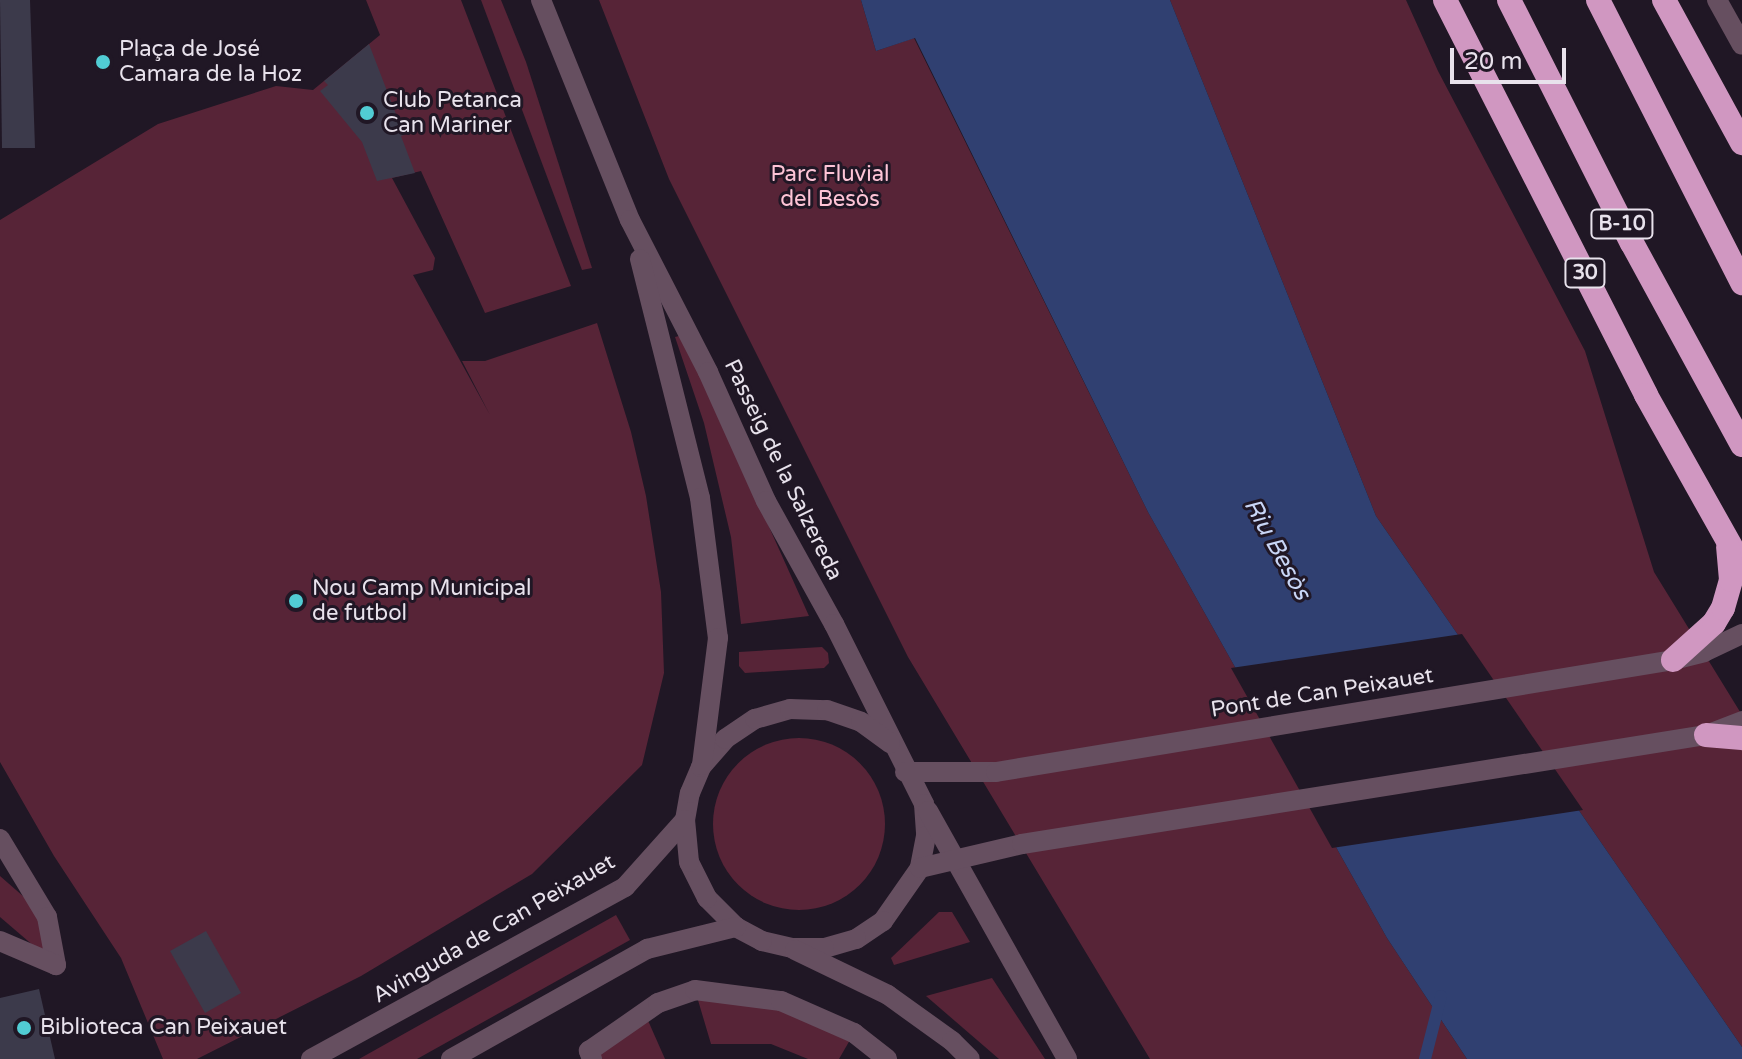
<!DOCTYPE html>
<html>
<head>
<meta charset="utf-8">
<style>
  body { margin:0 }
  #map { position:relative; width:1742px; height:1059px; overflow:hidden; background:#201725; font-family:"Varela Round",sans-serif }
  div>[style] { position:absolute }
  .green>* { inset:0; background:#572437 }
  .round { border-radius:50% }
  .water>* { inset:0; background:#304071 }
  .pier>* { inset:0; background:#201725 }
  .stream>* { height:12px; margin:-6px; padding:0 6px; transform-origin:6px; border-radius:6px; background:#304071 }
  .building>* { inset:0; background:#3c3a4b }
  .minor>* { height:20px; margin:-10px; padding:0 10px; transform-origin:10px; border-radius:10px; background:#664f60 }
  .highway>* { height:24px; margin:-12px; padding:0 12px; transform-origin:12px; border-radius:12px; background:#d097c1 }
  .dots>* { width:22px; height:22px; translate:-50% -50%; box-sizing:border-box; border:4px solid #201725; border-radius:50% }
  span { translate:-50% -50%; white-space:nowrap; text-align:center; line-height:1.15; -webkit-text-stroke:6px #201725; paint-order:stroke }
  .shield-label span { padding:2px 6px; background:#201725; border:2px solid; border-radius:6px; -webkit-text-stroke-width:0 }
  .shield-label { font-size:20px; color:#e8e2ec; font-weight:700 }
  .poi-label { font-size:22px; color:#e8e2ec }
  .left { translate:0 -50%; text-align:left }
  .park-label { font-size:22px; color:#fec4d6 }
  .street-label { font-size:22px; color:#e8e2ec }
  .water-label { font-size:24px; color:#c9d6f6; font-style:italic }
  .scale { position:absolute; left:1450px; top:48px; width:116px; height:36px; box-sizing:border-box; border:4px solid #e8e2ec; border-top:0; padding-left:10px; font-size:24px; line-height:28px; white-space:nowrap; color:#e8e2ec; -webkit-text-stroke:6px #201725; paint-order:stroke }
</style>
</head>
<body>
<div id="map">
  <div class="green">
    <div style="clip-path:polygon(366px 0,461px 0,571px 286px,485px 313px,421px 171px,392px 178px,435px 258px,433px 270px,413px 275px,490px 415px,462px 361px,485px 361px,597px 323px,631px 432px,646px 496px,661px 592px,664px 673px,642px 765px,532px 874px,361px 976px,197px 1059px,163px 1059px,121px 958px,54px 856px,0 762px,0 220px,158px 124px,276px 86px,313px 90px,380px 35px)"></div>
    <div style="clip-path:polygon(481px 0,501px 0,526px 62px,592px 268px,582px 270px)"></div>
    <div style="clip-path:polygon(599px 0,861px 0,876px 51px,914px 38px,1148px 512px,1387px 938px,1467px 1059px,1150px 1059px,908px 657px,669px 179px)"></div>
    <div style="clip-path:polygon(1170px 0,1406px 0,1438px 71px,1585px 351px,1654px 572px,1742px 715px,1742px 1047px,1376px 516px)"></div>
    <div style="clip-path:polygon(683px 335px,809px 616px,741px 624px,731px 537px,704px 423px,675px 337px)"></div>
    <div style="clip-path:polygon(822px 647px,828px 653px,829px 663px,824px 668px,745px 673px,739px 666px,739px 652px)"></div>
    <div class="round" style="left:713px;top:738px;width:172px;height:172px"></div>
    <div style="clip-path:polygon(0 876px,47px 917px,56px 965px,0 917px)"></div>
    <div style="clip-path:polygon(939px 912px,952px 912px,970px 942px,894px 965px,891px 958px)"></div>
    <div style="clip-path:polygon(616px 915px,630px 940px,417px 1059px,359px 1059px)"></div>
    <div style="clip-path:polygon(992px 978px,1045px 1059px,999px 1059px,926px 996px)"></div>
    <div style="clip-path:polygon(695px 990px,714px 991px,854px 1033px,839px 1059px,808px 1059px,771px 1044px,711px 1044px)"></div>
    <div style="clip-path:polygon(646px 1016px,665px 1059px,592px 1059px)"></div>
  </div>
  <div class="water">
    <div style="clip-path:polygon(861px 0,1170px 0,1376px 516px,1742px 1047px,1742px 1059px,1467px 1059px,1387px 938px,1148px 512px,915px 38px,876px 51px)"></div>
  </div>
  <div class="pier">
    <div style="clip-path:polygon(1462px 634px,1583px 810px,1332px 848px,1231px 668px)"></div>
  </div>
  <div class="stream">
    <div style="left:1425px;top:1059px;width:65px;rotate:-75.7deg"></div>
  </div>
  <div class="building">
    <div style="clip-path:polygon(0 0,30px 0,35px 148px,2px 148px)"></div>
    <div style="clip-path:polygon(369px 44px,404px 135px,401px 136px,415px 173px,377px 181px,362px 142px,320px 91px,328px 85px,324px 81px)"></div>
    <div style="clip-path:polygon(206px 931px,241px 993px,205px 1013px,170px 951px)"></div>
    <div style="clip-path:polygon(39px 989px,55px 1059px,0 1059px,0 998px)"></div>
  </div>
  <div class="minor">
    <div style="left:541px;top:0;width:237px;rotate:68deg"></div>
    <div style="left:630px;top:220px;width:171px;rotate:62.8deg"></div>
    <div style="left:708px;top:372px;width:141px;rotate:65.8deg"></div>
    <div style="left:766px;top:501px;width:141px;rotate:61.1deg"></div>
    <div style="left:834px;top:624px;width:201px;rotate:63.4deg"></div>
    <div style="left:924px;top:804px;width:32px;rotate:86deg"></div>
    <div style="left:926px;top:836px;width:33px;rotate:101deg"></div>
    <div style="left:920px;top:868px;width:65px;rotate:124.9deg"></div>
    <div style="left:883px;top:921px;width:32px;rotate:146deg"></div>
    <div style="left:856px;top:939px;width:33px;rotate:164deg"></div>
    <div style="left:824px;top:948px;width:32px;rotate:180deg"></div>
    <div style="left:792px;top:948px;width:31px;rotate:-167deg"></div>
    <div style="left:762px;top:941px;width:30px;rotate:-152deg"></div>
    <div style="left:736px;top:927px;width:41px;rotate:-135deg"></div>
    <div style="left:707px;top:898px;width:40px;rotate:-116.6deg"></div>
    <div style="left:689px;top:862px;width:42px;rotate:-95.4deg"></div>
    <div style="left:685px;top:820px;width:27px;rotate:-80deg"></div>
    <div style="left:690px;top:793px;width:28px;rotate:-67deg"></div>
    <div style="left:701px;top:767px;width:37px;rotate:-49deg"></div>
    <div style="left:725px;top:739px;width:36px;rotate:-34deg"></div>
    <div style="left:755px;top:719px;width:36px;rotate:-16deg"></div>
    <div style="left:790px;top:709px;width:37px;rotate:2deg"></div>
    <div style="left:827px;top:710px;width:36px;rotate:19deg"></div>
    <div style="left:861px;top:722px;width:36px;rotate:36deg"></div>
    <div style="left:1717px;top:0;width:51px;rotate:60.9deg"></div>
    <div style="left:640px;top:259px;width:246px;rotate:75.9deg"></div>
    <div style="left:700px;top:498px;width:141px;rotate:82.7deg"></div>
    <div style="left:718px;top:638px;width:128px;rotate:97.2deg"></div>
    <div style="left:905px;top:772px;width:91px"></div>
    <div style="left:996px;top:772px;width:686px;rotate:-9.39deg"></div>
    <div style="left:1673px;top:660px;width:32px;rotate:-14deg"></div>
    <div style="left:1704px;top:652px;width:42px;rotate:-25.3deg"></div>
    <div style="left:928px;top:811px;width:284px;rotate:60.7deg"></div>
    <div style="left:0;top:839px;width:91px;rotate:58.9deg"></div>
    <div style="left:47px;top:917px;width:49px;rotate:79.4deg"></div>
    <div style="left:56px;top:965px;width:61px;rotate:-156.8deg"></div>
    <div style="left:920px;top:868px;width:105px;rotate:-13.2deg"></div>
    <div style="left:1022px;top:844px;width:693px;rotate:-9.05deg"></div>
    <div style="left:1706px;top:735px;width:39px;rotate:-21deg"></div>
    <div style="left:795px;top:950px;width:103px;rotate:25.8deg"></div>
    <div style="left:888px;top:995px;width:79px;rotate:35.7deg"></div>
    <div style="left:952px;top:1041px;width:25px;rotate:45deg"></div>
    <div style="left:311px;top:1059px;width:358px;rotate:-28.7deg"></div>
    <div style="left:625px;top:887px;width:90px;rotate:-48.2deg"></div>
    <div style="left:451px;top:1059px;width:225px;rotate:-29.3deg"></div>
    <div style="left:647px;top:949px;width:92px;rotate:-13.9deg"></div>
    <div style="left:592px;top:1059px;width:9px;rotate:-111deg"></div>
    <div style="left:589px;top:1051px;width:84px;rotate:-34.8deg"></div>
    <div style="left:658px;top:1003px;width:39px;rotate:-19deg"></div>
    <div style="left:695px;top:990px;width:87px;rotate:7.3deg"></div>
    <div style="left:781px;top:1001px;width:80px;rotate:23.7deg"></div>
    <div style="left:854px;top:1033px;width:42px;rotate:38.2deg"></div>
  </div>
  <div class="highway">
    <div style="left:1445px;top:0;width:443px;rotate:63deg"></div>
    <div style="left:1646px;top:395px;width:196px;rotate:60.7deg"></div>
    <div style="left:1509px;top:0;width:272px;rotate:63.2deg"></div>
    <div style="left:1632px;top:243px;width:230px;rotate:61.4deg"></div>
    <div style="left:1598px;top:0;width:318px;rotate:63deg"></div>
    <div style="left:1664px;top:0;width:163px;rotate:61.4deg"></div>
    <div style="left:1673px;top:660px;width:55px;rotate:-42.1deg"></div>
    <div style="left:1714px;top:623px;width:17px;rotate:-59deg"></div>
    <div style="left:1723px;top:608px;width:29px;rotate:-74deg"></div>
    <div style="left:1731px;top:580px;width:33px;rotate:-95deg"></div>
    <div style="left:1706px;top:735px;width:36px;rotate:5deg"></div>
  </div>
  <div class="dots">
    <div style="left:103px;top:62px;background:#51ccd4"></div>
    <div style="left:367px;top:113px;background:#51ccd4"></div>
    <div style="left:296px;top:601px;background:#51ccd4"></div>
    <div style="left:24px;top:1028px;background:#51ccd4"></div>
  </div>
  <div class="shield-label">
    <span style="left:1622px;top:224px">B-10</span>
    <span style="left:1585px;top:273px">30</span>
  </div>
  <div class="poi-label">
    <span class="left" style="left:119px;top:62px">Plaça de José<br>Camara de la Hoz</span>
    <span class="left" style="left:383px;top:113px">Club Petanca<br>Can Mariner</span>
    <span class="left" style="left:312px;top:601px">Nou Camp Municipal<br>de futbol</span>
    <span class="left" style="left:40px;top:1028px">Biblioteca Can Peixauet</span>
  </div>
  <div class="park-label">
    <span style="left:830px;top:187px">Parc Fluvial<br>del Besòs</span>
  </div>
  <div class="street-label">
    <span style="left:783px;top:470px;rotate:64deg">Passeig de la Salzereda</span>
    <span style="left:1322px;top:693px;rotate:-9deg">Pont de Can Peixauet</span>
    <span style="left:494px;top:929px;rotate:-30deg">Avinguda de Can Peixauet</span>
  </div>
  <div class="water-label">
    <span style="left:1277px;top:549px;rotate:61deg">Riu Besòs</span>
  </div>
  <div class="scale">20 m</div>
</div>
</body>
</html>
